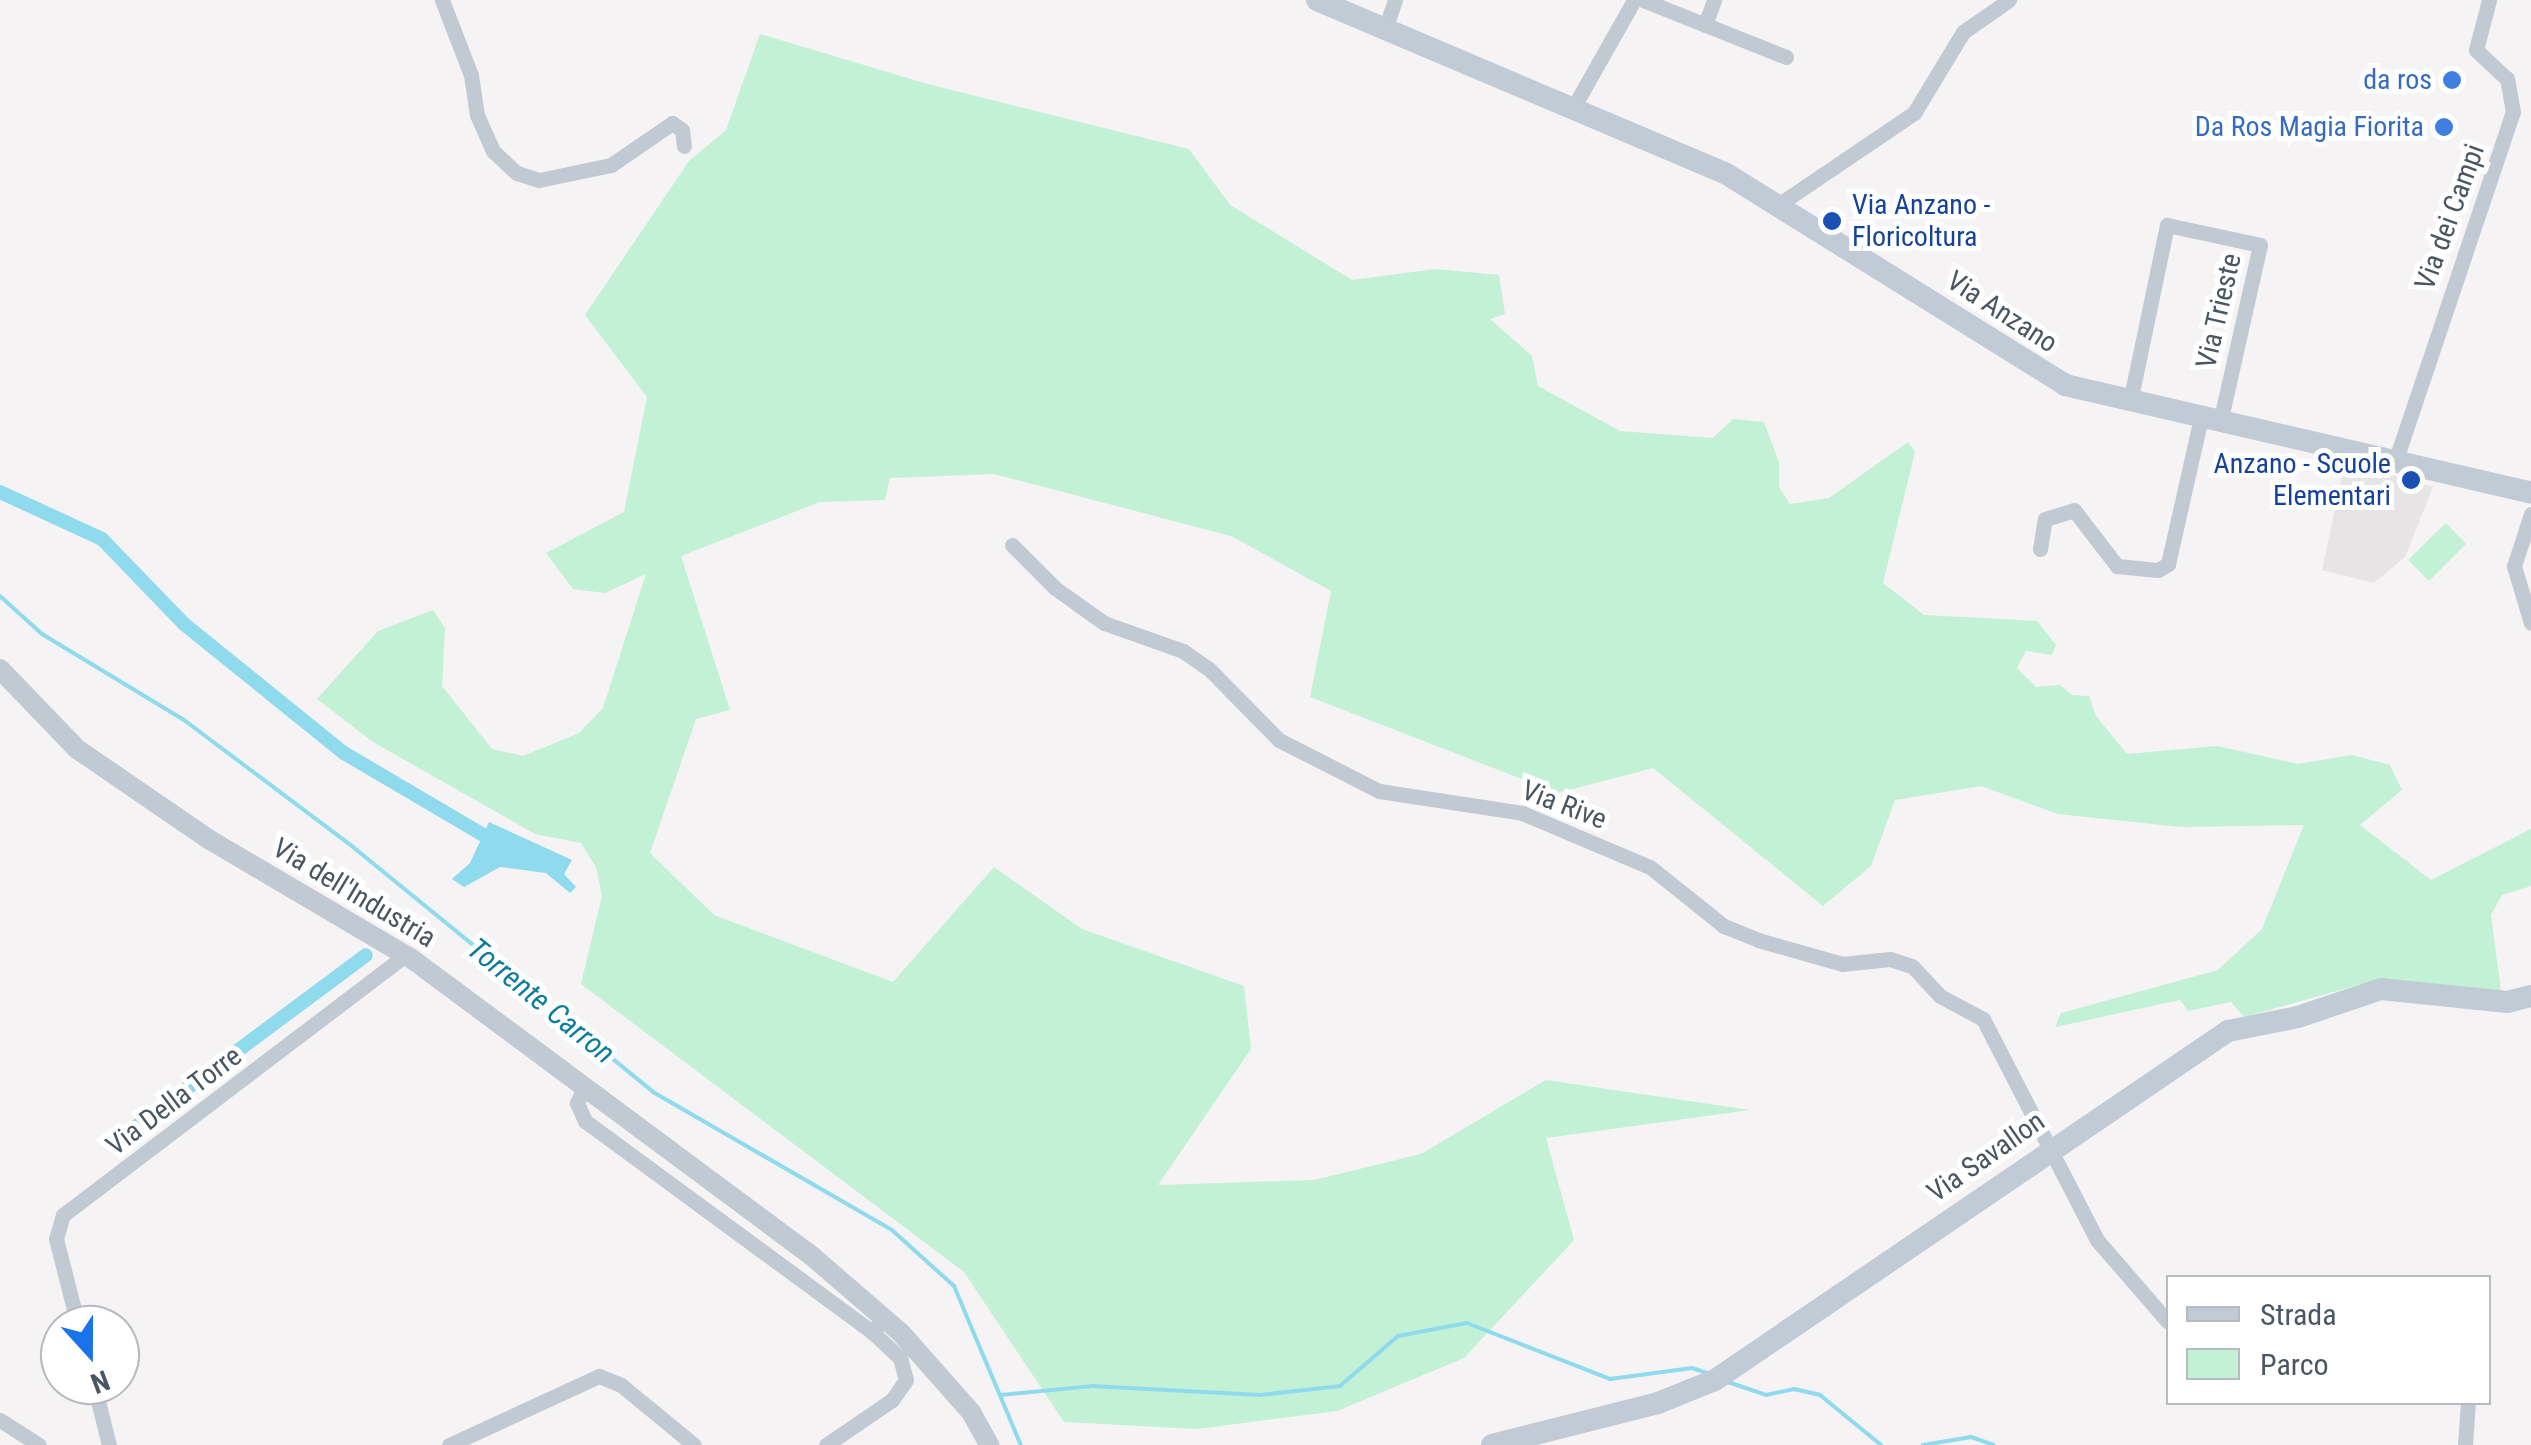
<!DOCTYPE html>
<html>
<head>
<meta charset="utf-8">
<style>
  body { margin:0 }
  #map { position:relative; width:2531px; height:1445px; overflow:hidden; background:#f5f3f3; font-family:"Roboto Condensed",sans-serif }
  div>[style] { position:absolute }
  .education>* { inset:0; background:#e6e4e5 }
  .green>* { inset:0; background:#c3f1d5 }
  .water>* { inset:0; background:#90daee }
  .stream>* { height:4px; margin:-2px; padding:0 2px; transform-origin:2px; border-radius:2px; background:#90daee }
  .canal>* { height:14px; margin:-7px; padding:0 7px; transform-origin:7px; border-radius:7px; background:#90daee }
  .minor>* { height:15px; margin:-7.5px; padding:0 7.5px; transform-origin:7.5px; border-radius:7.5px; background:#c1cad2 }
  .tertiary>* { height:20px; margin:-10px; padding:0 10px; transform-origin:10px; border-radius:10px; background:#c1cad2 }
  .secondary>* { height:22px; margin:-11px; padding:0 11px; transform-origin:11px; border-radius:11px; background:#c1cbd6 }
  .dots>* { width:28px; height:28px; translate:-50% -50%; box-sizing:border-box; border:5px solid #fff; border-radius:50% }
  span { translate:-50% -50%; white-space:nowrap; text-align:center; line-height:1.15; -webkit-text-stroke:10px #fff; paint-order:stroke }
  .shop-label { font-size:28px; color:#366cbe }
  .right { translate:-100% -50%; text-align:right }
  .transit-label { font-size:28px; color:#164399 }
  .left { translate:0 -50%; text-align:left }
  .street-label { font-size:28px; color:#4a5661 }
  .water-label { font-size:30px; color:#0c7c9b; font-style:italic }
  .legend { position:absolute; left:2166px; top:1275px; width:325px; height:130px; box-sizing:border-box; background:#fff; border:2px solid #b7bbc0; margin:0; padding:12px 18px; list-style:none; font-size:30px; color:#4a5661 }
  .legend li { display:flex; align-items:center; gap:20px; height:50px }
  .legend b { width:50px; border:2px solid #b7bbc0 }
  .north { position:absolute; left:40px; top:1305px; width:100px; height:100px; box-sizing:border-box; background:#fff; border:2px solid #b7bbc0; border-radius:50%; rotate:159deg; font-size:28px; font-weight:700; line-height:40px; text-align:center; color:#4a5661 }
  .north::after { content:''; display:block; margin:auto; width:35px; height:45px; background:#1a73e8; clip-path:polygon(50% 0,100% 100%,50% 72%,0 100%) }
</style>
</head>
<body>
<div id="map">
  <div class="education">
    <div style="clip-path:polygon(2345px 462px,2433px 487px,2405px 557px,2374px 583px,2322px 570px)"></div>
  </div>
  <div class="green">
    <div style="clip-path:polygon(760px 34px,924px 83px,1189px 149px,1230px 205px,1352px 280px,1436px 269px,1499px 275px,1505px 314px,1490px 319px,1532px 356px,1538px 386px,1620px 431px,1713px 438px,1733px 419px,1764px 422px,1779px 462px,1779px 487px,1790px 504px,1829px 498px,1908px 442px,1915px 452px,1883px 583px,1924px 615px,2037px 621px,2056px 645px,2052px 655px,2026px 651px,2017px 668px,2036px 687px,2060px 685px,2072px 695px,2089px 696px,2096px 716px,2127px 754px,2217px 746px,2298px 764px,2352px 755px,2390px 765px,2402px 790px,2360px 825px,2431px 880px,2531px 829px,2531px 886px,2502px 895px,2491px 915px,2501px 991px,2383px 978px,2244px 1017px,2231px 1002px,2188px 1011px,2180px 1000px,2055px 1027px,2061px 1013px,2218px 970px,2262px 929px,2304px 825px,2181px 827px,2058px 814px,1981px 786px,1895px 800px,1871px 866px,1823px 906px,1653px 768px,1558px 793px,1310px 697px,1331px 591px,1231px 536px,994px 474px,890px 478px,885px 500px,820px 502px,681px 556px,730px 710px,696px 719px,650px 853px,714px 915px,893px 982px,994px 867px,1082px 929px,1244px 986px,1251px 1049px,1158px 1185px,1314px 1180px,1421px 1154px,1546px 1080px,1750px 1110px,1546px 1138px,1574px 1240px,1464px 1358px,1337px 1411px,1197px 1429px,1064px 1422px,964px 1272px,581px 984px,602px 896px,597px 869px,581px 843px,535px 834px,373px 742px,317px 699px,378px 631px,433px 610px,445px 628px,442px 686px,492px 749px,523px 756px,579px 733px,603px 708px,646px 574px,605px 593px,573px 589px,546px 553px,624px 512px,647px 397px,585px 315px,689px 161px,726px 130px)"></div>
    <div style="clip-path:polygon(2446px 523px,2466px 544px,2429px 581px,2408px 560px)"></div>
  </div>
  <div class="water">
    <div style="clip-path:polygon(489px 822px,572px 860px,564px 874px,576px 887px,570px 893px,546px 873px,500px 867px,464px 887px,452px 879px,470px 863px)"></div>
  </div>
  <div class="stream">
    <div style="left:0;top:596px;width:57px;rotate:42.1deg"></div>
    <div style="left:42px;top:634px;width:166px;rotate:31.2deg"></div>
    <div style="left:184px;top:720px;width:211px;rotate:36.9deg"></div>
    <div style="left:353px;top:847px;width:387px;rotate:39.2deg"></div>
    <div style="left:653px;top:1092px;width:276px;rotate:30deg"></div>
    <div style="left:892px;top:1230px;width:84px;rotate:42.1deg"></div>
    <div style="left:954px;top:1286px;width:173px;rotate:67.2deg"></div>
    <div style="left:1728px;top:1382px;width:40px;rotate:18.9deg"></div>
    <div style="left:1766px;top:1395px;width:29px;rotate:-12deg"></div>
    <div style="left:1794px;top:1389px;width:27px;rotate:13deg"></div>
    <div style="left:1820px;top:1395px;width:79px;rotate:39.3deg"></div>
    <div style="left:1001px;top:1395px;width:91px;rotate:-5.6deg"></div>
    <div style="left:1092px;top:1386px;width:168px;rotate:3.1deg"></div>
    <div style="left:1260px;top:1395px;width:81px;rotate:-6.4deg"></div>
    <div style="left:1340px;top:1386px;width:77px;rotate:-40.8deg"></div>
    <div style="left:1398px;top:1336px;width:70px;rotate:-10.7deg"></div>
    <div style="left:1467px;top:1323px;width:154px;rotate:21.4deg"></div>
    <div style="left:1610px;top:1379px;width:83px;rotate:-7.6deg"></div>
    <div style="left:1692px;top:1368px;width:19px;rotate:18deg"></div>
    <div style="left:1923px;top:1445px;width:49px;rotate:-9.5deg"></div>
    <div style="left:1971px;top:1437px;width:24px;rotate:19deg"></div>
  </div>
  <div class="canal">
    <div style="left:0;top:492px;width:112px;rotate:24.7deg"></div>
    <div style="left:102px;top:539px;width:118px;rotate:46deg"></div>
    <div style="left:184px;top:624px;width:206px;rotate:38.9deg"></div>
    <div style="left:344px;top:753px;width:178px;rotate:30.5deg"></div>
    <div style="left:134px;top:1128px;width:289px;rotate:-36.7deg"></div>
  </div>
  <div class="minor">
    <div style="left:442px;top:0;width:80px;rotate:68.9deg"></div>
    <div style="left:471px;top:75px;width:40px;rotate:81.5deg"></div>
    <div style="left:477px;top:115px;width:39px;rotate:66deg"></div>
    <div style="left:493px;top:151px;width:33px;rotate:43deg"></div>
    <div style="left:517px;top:173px;width:23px;rotate:18deg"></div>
    <div style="left:539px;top:180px;width:74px;rotate:-11.8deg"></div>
    <div style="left:611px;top:165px;width:74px;rotate:-34.5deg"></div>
    <div style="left:672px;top:123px;width:12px;rotate:35deg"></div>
    <div style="left:682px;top:130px;width:16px;rotate:83deg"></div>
    <div style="left:1643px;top:0;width:154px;rotate:21.7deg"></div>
    <div style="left:1705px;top:25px;width:27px;rotate:-70deg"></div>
    <div style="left:1385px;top:29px;width:31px;rotate:-71deg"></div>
    <div style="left:1573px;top:108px;width:124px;rotate:-60.5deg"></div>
    <div style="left:1781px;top:203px;width:161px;rotate:-34.1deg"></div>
    <div style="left:1914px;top:113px;width:95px;rotate:-58.8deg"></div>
    <div style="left:1963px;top:32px;width:56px;rotate:-34.8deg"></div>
    <div style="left:2130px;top:402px;width:181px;rotate:-78.2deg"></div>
    <div style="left:2167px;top:225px;width:95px;rotate:12.1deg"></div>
    <div style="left:2260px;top:245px;width:181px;rotate:102.7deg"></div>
    <div style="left:2395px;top:462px;width:369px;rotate:-71.4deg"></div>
    <div style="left:2513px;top:112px;width:34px;rotate:-100deg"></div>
    <div style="left:2507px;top:79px;width:42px;rotate:-136.9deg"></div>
    <div style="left:2476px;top:50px;width:52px;rotate:-75.4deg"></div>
    <div style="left:2531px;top:514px;width:55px;rotate:108.1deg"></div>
    <div style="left:2514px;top:566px;width:59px;rotate:73.4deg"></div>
    <div style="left:1012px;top:545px;width:61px;rotate:45deg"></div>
    <div style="left:1055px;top:588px;width:60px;rotate:35.5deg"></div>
    <div style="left:1104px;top:623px;width:84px;rotate:19.5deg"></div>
    <div style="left:1183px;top:651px;width:32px;rotate:35deg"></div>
    <div style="left:1209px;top:669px;width:100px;rotate:45.4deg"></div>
    <div style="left:1279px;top:740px;width:112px;rotate:27deg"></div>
    <div style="left:1379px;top:791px;width:145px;rotate:8.7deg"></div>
    <div style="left:1522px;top:813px;width:139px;rotate:22.9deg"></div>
    <div style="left:1650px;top:867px;width:95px;rotate:38.6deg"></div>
    <div style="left:1724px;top:926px;width:37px;rotate:22deg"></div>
    <div style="left:1758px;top:940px;width:87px;rotate:15.9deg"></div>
    <div style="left:1842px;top:964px;width:48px;rotate:-5.9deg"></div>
    <div style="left:1890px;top:959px;width:23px;rotate:18deg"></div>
    <div style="left:1912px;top:966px;width:41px;rotate:47deg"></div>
    <div style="left:1940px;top:996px;width:49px;rotate:28.1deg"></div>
    <div style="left:1983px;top:1019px;width:249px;rotate:62.7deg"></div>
    <div style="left:2097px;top:1240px;width:108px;rotate:49.1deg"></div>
    <div style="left:2040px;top:549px;width:30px;rotate:-81deg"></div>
    <div style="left:2045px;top:519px;width:30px;rotate:-17deg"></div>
    <div style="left:2074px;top:510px;width:71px;rotate:52.5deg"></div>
    <div style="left:2117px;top:566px;width:41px;rotate:5.6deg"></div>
    <div style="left:2158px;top:570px;width:12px;rotate:-31deg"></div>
    <div style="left:2168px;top:564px;width:150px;rotate:-77.3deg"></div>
    <div style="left:584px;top:1088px;width:17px;rotate:115deg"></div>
    <div style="left:577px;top:1103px;width:20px;rotate:66deg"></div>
    <div style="left:585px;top:1121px;width:356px;rotate:36.3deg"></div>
    <div style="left:78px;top:1325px;width:89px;rotate:-104.3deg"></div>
    <div style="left:56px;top:1239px;width:25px;rotate:-74deg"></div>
    <div style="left:63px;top:1215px;width:430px;rotate:-37.2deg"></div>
    <div style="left:94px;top:1385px;width:62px;rotate:76deg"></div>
    <div style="left:0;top:1420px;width:46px;rotate:32.7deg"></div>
    <div style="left:449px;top:1445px;width:165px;rotate:-24.7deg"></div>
    <div style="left:599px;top:1376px;width:24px;rotate:22deg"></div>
    <div style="left:621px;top:1385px;width:94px;rotate:39.4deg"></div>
    <div style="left:826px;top:1445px;width:80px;rotate:-34.3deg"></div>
    <div style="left:892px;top:1400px;width:24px;rotate:-55deg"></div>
    <div style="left:906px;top:1380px;width:23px;rotate:-105deg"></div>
    <div style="left:900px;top:1358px;width:38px;rotate:-137deg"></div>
    <div style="left:872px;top:1332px;width:9px;rotate:-49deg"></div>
    <div style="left:2465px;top:1445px;width:43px;rotate:-86deg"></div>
  </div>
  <div class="tertiary">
    <div style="left:0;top:669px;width:111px;rotate:46.1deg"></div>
    <div style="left:77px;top:749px;width:161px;rotate:34.4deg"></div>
    <div style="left:210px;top:840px;width:234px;rotate:30.5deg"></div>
    <div style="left:412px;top:959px;width:500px;rotate:36.6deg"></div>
    <div style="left:813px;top:1257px;width:116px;rotate:40.8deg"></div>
    <div style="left:901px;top:1333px;width:106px;rotate:48.5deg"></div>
    <div style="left:971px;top:1412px;width:38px;rotate:61deg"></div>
  </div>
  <div class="secondary">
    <div style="left:1317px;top:0;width:443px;rotate:23deg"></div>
    <div style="left:1725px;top:173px;width:401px;rotate:31.9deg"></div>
    <div style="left:2065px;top:385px;width:478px;rotate:13deg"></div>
    <div style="left:1492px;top:1445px;width:171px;rotate:-14.2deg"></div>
    <div style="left:1658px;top:1403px;width:61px;rotate:-22deg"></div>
    <div style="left:1715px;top:1380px;width:620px;rotate:-34.23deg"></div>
    <div style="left:2228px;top:1031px;width:71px;rotate:-11.3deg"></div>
    <div style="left:2298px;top:1017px;width:88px;rotate:-18.6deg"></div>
    <div style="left:2381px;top:989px;width:127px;rotate:5.9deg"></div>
    <div style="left:2507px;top:1002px;width:25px;rotate:-14deg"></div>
  </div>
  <div class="dots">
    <div style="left:2452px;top:80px;background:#3f7fe0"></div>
    <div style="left:2444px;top:127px;background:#3f7fe0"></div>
    <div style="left:1832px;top:221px;background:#1a4fb4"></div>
    <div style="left:2411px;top:480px;background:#1a4fb4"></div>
  </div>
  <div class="shop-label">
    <span class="right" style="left:2432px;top:80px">da ros</span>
    <span class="right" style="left:2424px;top:127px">Da Ros Magia Fiorita</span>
  </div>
  <div class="transit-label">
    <span class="left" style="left:1852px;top:221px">Via Anzano -<br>Floricoltura</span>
    <span class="right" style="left:2391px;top:480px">Anzano - Scuole<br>Elementari</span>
  </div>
  <div class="street-label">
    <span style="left:2450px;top:217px;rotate:-70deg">Via dei Campi</span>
    <span style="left:2219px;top:311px;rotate:-77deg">Via Trieste</span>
    <span style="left:2002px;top:312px;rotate:33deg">Via Anzano</span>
    <span style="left:1564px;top:805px;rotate:21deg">Via Rive</span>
    <span style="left:354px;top:893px;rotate:31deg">Via dell'Industria</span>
    <span style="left:174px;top:1101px;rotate:-37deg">Via Della Torre</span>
    <span style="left:1986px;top:1157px;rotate:-35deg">Via Savallon</span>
  </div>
  <div class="water-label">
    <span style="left:541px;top:1001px;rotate:39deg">Torrente Carron</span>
  </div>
  <ul class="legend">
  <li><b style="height:12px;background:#c1cbd6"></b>Strada</li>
  <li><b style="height:28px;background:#c3f1d5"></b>Parco</li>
  </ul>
  <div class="north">N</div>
</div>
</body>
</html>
